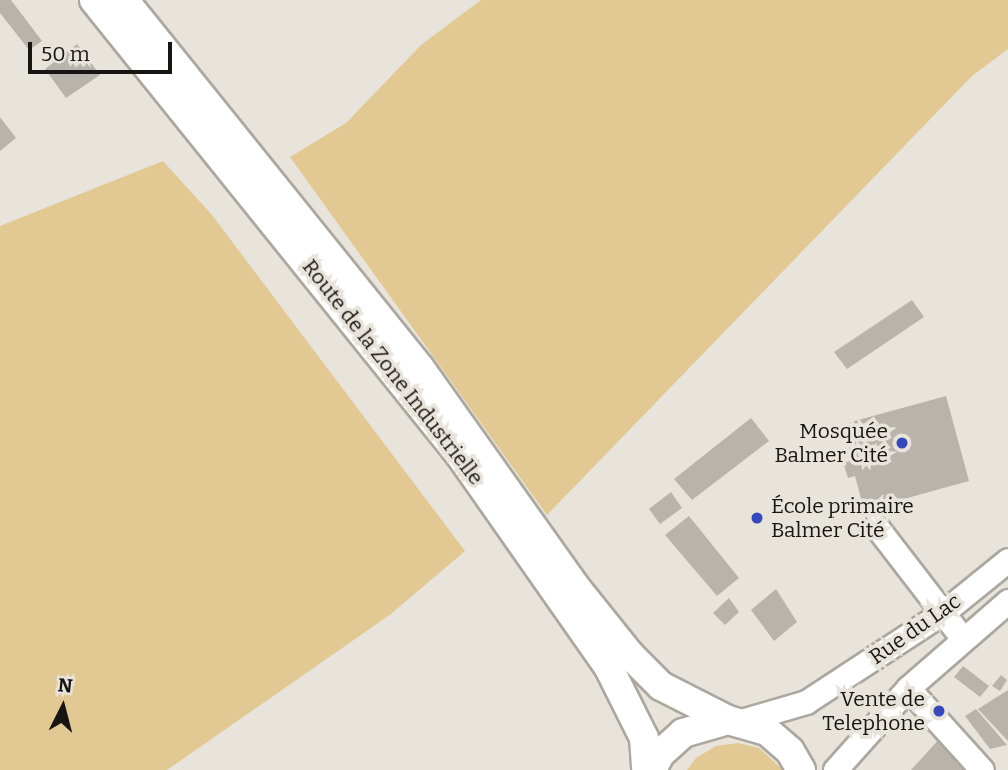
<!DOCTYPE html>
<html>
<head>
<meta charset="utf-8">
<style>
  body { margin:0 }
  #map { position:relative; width:1008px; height:770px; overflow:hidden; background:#e8e4db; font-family:Bitter,serif }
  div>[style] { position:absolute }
  .green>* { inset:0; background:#e2c893 }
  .building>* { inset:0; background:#b8b4ab }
  .roads { filter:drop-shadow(2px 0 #aca79f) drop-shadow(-2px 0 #aca79f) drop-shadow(0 2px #aca79f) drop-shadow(0 -2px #aca79f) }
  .minor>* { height:23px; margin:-11.5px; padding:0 11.5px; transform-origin:11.5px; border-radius:11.5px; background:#fff }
  .major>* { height:28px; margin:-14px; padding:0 14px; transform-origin:14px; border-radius:14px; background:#fff }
  .dots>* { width:19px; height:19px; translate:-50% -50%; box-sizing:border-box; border:4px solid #e8e4db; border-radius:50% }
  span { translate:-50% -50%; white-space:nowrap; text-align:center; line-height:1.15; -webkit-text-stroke:7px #e8e4db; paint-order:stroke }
  .street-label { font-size:21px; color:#171512 }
  .poi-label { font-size:21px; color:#171512 }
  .right { translate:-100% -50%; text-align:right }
  .left { translate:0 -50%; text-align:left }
  .north { position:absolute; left:28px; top:672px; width:70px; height:70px; -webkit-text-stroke:5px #e8e4db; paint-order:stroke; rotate:6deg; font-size:19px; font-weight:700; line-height:28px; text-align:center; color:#171512 }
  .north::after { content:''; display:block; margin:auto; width:24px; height:32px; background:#171512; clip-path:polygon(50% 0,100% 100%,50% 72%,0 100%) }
  .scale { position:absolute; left:28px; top:42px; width:144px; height:32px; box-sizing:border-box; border:4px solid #171512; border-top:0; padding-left:9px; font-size:21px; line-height:24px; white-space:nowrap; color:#171512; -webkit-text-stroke:5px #e8e4db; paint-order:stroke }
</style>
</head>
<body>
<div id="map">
  <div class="green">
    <div style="clip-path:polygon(481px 0,1008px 0,1008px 49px,972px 76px,547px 515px,290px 157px,346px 123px,421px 45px)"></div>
    <div style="clip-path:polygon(163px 161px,212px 215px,465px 551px,391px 614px,167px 770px,0 770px,0 226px)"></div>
    <div style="clip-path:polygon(738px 743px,759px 748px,783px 770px,687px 770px,696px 758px,716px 746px)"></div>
  </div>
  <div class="building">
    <div style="clip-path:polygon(0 0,11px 0,42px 41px,29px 50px,0 13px)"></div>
    <div style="clip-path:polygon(77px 44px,100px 75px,66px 98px,45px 69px)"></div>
    <div style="clip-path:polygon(0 117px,16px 138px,0 151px)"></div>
    <div style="clip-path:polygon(912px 300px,924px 317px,847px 369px,834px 352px)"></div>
    <div style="clip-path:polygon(946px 396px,969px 481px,864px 510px,855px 476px,848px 478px,843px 463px,850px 461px,840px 425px)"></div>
    <div style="clip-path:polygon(751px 418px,769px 441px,692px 500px,674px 479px)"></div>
    <div style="clip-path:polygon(671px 492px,682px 508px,660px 524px,649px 509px)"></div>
    <div style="clip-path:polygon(689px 516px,739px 578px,717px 596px,665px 535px)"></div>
    <div style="clip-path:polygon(776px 589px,797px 622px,774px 641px,751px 610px)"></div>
    <div style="clip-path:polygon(729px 598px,739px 612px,725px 625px,713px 613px)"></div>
    <div style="clip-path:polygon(963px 666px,989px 686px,980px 697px,954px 677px)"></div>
    <div style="clip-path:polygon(1001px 675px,1007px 680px,1000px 691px,992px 686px)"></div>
    <div style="clip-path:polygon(1008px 690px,1008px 741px,978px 709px)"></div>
    <div style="clip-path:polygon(976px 709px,1007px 745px,990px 749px,965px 716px)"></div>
    <div style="clip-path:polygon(941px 737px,972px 770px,911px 770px)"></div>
  </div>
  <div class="roads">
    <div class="minor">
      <div style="left:876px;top:526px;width:143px;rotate:52.4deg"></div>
      <div style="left:908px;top:688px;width:110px;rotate:47.9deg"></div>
      <div style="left:741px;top:721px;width:68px;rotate:-16.3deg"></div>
      <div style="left:806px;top:702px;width:166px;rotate:-33.2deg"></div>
      <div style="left:945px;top:611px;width:81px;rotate:-39deg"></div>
      <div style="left:835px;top:770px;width:110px;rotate:-48.3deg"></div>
      <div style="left:908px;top:688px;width:133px;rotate:-41deg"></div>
    </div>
    <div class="major">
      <div style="left:94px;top:0;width:584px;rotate:51.19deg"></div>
      <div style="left:460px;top:455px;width:258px;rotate:55deg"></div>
      <div style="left:608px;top:666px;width:80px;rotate:63.4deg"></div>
      <div style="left:644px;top:738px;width:32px;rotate:86deg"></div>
      <div style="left:124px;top:0;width:472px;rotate:51.2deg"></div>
      <div style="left:420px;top:368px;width:266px;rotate:54.6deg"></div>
      <div style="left:574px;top:585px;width:90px;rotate:51.3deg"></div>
      <div style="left:630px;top:655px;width:44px;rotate:45deg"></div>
      <div style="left:661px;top:686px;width:75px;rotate:26.9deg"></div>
      <div style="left:652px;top:770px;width:18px;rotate:-63deg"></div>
      <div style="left:660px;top:754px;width:31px;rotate:-42deg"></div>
      <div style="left:683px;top:733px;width:47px;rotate:-16.1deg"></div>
      <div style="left:728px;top:720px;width:41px;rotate:15.8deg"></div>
      <div style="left:767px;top:731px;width:30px;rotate:41deg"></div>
      <div style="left:790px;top:751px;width:22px;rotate:60deg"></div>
    </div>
  </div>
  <div class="dots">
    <div style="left:902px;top:443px;background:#3748ba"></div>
    <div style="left:757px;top:518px;background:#3748ba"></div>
    <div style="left:939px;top:711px;background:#3748ba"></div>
  </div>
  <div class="street-label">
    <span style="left:393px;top:372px;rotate:52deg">Route de la Zone Industrielle</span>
    <span style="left:915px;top:629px;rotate:-35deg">Rue du Lac</span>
  </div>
  <div class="poi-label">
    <span class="right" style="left:888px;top:443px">Mosquée<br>Balmer Cité</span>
    <span class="left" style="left:771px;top:518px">École primaire<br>Balmer Cité</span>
    <span class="right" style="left:925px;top:711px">Vente de<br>Telephone</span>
  </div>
  <div class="north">N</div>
  <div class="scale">50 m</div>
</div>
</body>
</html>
